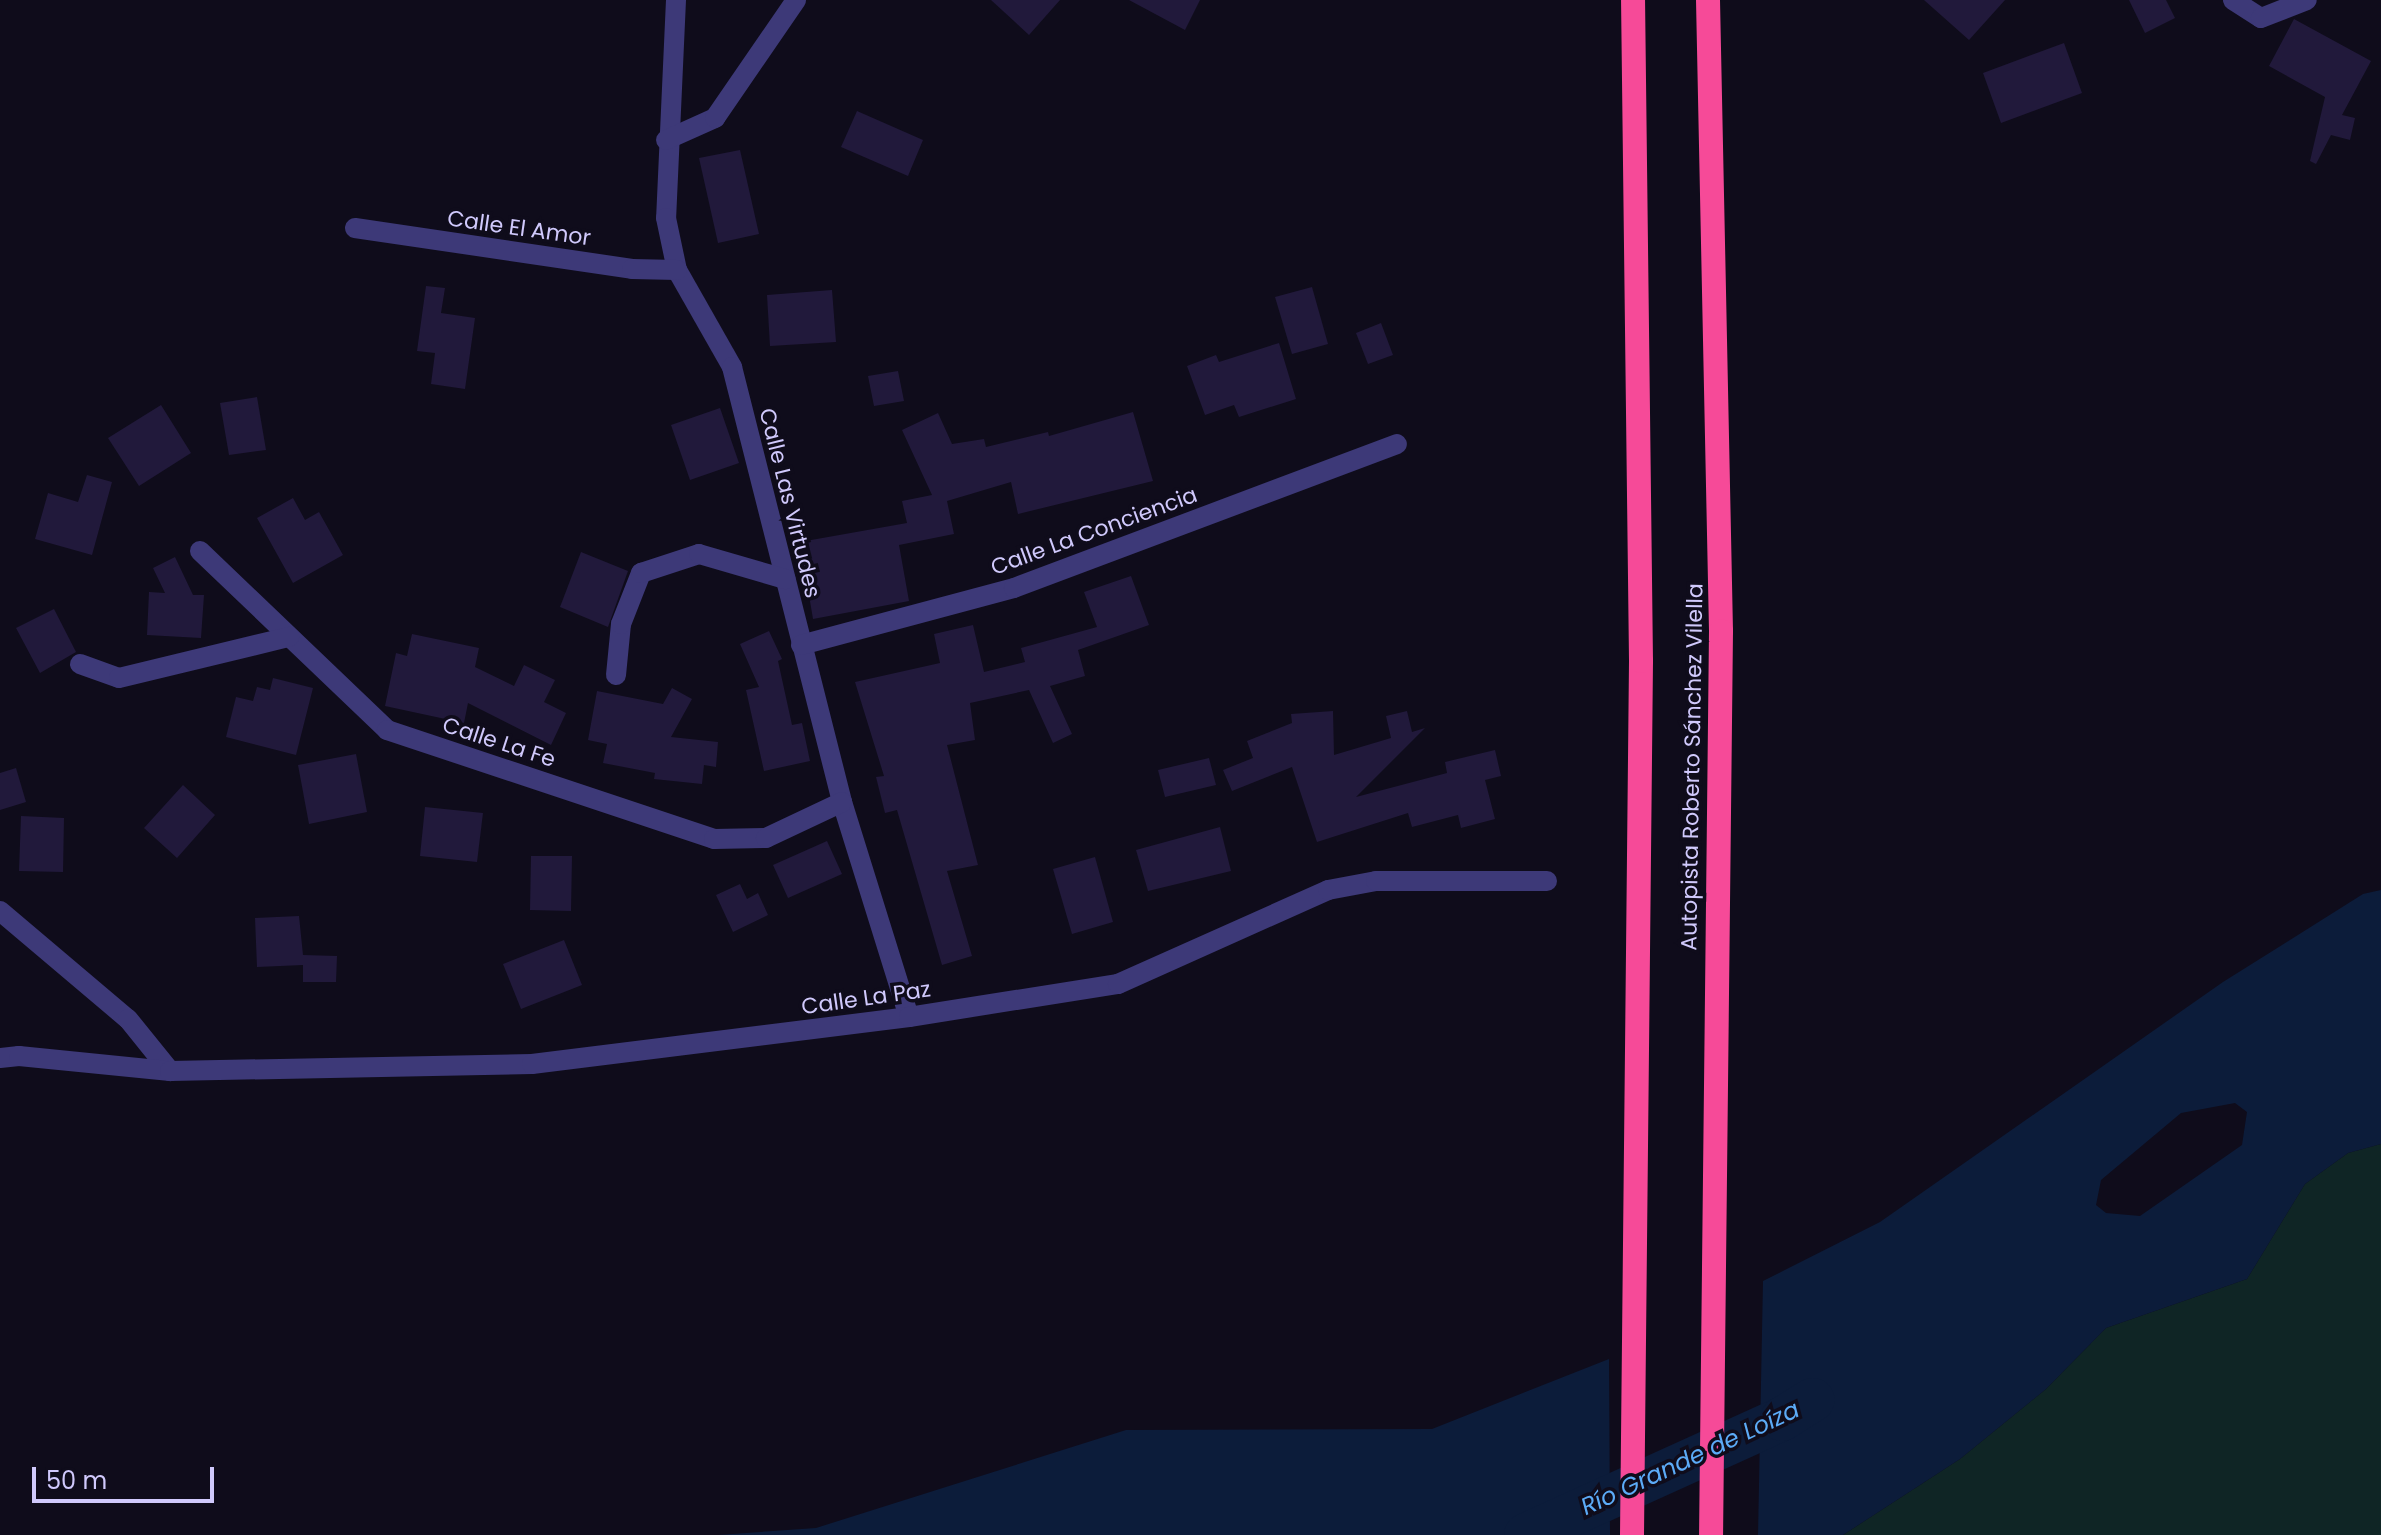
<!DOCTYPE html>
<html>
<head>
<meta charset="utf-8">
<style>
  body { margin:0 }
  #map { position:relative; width:2381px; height:1535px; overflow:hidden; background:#0f0c1b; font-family:Poppins,sans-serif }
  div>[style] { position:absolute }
  .green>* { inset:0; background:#0f2525 }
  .water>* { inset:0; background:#0c1c3a }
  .river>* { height:44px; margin:-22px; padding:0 22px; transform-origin:22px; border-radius:22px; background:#0c1c3a }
  .building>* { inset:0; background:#21193b }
  .minor>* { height:20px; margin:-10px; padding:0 10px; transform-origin:10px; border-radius:10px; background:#3d3978 }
  .highway>* { height:24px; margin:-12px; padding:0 12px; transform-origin:12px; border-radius:12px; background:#f64a98 }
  span { translate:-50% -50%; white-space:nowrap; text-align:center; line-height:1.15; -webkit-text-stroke:7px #0f0c1b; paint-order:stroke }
  .street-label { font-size:22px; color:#d0c9fc }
  .water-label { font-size:24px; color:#5cabf7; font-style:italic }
  .scale { position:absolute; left:32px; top:1467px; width:182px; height:36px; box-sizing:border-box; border:4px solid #d0c9fc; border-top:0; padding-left:10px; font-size:24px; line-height:28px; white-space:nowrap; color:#d0c9fc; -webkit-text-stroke:6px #0f0c1b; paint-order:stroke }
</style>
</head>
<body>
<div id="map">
  <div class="green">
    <div style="clip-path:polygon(2381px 1144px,2381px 1535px,1843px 1535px,1960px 1459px,2046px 1389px,2106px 1328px,2247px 1279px,2305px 1184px,2348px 1153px)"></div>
  </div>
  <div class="water">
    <div style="clip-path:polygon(evenodd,2381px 890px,2381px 1144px,2348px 1153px,2305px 1184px,2247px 1279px,2106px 1328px,2046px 1389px,1960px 1459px,1843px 1535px,1758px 1535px,1763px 1281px,1880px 1222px,2223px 982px,2363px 894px,2381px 890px,2235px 1103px,2247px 1112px,2242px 1145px,2140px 1216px,2106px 1213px,2096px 1205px,2101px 1180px,2181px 1113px,2235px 1103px)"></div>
    <div style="clip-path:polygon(1609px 1359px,1610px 1535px,718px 1535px,816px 1528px,1126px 1430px,1432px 1429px)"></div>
  </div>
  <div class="river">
    <div style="left:1526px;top:1535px;width:281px;rotate:-24.4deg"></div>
    <div style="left:1782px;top:1419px;width:36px;rotate:-32deg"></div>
  </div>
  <div class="building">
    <div style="clip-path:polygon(991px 0,1060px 0,1029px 35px)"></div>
    <div style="clip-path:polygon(1129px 0,1200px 0,1185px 30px)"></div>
    <div style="clip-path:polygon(1924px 0,2005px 0,1969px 40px)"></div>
    <div style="clip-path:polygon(2129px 0,2166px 0,2175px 18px,2145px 33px)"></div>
    <div style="clip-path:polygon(2294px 19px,2371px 61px,2342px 115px,2355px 118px,2350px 140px,2331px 135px,2316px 164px,2310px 161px,2325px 97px,2269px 66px)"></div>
    <div style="clip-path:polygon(2064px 43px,2082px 93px,2001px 123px,1983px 73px)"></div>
    <div style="clip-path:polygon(857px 111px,923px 140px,908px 176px,841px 147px)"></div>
    <div style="clip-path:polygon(740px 150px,759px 234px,718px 243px,699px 158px)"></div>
    <div style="clip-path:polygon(426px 286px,445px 288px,441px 313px,475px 318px,465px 389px,431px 384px,435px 353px,417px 351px)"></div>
    <div style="clip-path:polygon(1312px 287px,1328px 344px,1292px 354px,1275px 297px)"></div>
    <div style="clip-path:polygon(832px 290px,836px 342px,770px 346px,767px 295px)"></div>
    <div style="clip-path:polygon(1381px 323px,1393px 355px,1368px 364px,1356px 333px)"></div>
    <div style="clip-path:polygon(1279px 343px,1296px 399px,1239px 417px,1234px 405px,1205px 415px,1187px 366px,1216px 355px,1219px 362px)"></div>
    <div style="clip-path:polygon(898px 371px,904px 401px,874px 406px,868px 376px)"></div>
    <div style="clip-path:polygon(257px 397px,266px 450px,229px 455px,220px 403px)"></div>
    <div style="clip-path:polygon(161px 405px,191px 453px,139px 486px,108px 438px)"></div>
    <div style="clip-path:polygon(720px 408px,739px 463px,690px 480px,671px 425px)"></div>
    <div style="clip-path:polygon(1133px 412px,1153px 481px,1018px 514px,1011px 482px,947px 501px,954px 534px,899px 545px,909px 601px,813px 619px,800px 542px,907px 523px,902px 501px,932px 495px,902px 430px,938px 413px,952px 444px,984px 439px,986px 447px,1048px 432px,1049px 436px)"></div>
    <div style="clip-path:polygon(87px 475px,112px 482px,92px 555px,35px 539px,48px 493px,78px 502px)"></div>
    <div style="clip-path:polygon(293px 498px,305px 520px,319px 512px,343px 555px,293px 583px,257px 518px)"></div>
    <div style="clip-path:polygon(581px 552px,628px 571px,608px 627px,560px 607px)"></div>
    <div style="clip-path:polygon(175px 557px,193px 595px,204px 595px,201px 638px,147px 635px,149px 592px,165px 593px,153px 568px)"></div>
    <div style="clip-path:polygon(1131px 576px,1149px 625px,1078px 650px,1085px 676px,1050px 686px,1072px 734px,1053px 743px,1029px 690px,970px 703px,975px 740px,947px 745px,978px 865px,947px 871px,972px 956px,942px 965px,897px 810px,885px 813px,876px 777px,884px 776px,855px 682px,940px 663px,934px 634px,973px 625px,984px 672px,1025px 662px,1021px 648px,1097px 627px,1084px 592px)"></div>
    <div style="clip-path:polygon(54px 609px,76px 652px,40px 673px,16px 628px)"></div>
    <div style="clip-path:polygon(769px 631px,782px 659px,778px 661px,792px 725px,802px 723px,810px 761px,764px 771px,746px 690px,759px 687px,740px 644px)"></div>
    <div style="clip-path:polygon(412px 634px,479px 648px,475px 667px,514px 686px,524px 665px,555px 680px,544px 702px,566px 713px,551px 745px,468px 703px,464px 723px,385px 706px,396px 653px,407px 656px)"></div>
    <div style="clip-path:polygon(273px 678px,313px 688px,296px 755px,226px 737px,236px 697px,253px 701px,257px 687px,270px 690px)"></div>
    <div style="clip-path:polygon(672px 688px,692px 699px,671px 737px,718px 742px,716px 767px,704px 765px,702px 784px,654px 779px,655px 773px,603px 763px,607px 744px,588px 740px,597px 691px,663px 704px)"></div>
    <div style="clip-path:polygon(1333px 711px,1334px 755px,1391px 738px,1386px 716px,1407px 711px,1412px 732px,1425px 728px,1356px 797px,1447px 773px,1445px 762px,1495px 750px,1501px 776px,1485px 780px,1495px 819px,1461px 828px,1458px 815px,1412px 827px,1408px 813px,1317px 842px,1292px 767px,1232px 791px,1223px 770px,1253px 758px,1247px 741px,1292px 723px,1291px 714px)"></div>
    <div style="clip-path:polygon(356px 754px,367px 812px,309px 824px,298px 765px)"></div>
    <div style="clip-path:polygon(1209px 758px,1216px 785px,1165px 797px,1158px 770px)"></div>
    <div style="clip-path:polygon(16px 768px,26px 802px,0 810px,0 773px)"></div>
    <div style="clip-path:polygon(183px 785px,215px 815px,177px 858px,144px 828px)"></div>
    <div style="clip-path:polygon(425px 807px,483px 813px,477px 862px,420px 856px)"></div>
    <div style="clip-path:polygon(21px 816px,64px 818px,63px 872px,19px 871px)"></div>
    <div style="clip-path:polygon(1220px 827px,1231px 871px,1148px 891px,1136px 850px)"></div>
    <div style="clip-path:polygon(827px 841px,842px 874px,788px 898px,773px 865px)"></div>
    <div style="clip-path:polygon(531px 856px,572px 856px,571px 911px,530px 910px)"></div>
    <div style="clip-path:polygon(1095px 857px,1113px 922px,1072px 934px,1053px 869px)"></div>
    <div style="clip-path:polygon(740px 884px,747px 899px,758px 893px,768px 915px,733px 932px,716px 895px)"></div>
    <div style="clip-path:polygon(299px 916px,303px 955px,337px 956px,336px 982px,303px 982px,303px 965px,257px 967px,255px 918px)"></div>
    <div style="clip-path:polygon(564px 940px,582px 985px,521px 1009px,503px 964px)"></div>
  </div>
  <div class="minor">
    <div style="left:676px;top:0;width:218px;rotate:92.6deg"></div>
    <div style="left:666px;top:218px;width:53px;rotate:78.1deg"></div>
    <div style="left:677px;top:270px;width:112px;rotate:60.4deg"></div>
    <div style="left:732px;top:367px;width:449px;rotate:75.8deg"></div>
    <div style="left:842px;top:802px;width:225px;rotate:72.7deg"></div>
    <div style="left:2233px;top:0;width:33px;rotate:33deg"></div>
    <div style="left:2261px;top:18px;width:49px;rotate:-21.4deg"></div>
    <div style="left:666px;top:140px;width:54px;rotate:-24.2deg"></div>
    <div style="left:715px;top:118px;width:143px;rotate:-55.5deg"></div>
    <div style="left:355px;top:228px;width:280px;rotate:8.4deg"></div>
    <div style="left:632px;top:269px;width:45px;rotate:1.3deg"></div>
    <div style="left:200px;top:551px;width:259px;rotate:43.7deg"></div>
    <div style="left:387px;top:730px;width:345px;rotate:18.4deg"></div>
    <div style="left:714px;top:839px;width:52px;rotate:-1.1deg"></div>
    <div style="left:766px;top:838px;width:84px;rotate:-25.3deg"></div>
    <div style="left:801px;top:645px;width:220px;rotate:-15deg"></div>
    <div style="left:1014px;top:588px;width:409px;rotate:-20.6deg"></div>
    <div style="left:80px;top:664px;width:41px;rotate:19.7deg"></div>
    <div style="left:119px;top:678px;width:175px;rotate:-13.6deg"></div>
    <div style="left:616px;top:675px;width:51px;rotate:-84.4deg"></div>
    <div style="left:621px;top:624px;width:55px;rotate:-68.6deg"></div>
    <div style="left:641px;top:573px;width:61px;rotate:-18.1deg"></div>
    <div style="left:699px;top:554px;width:90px;rotate:16.2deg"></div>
    <div style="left:0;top:911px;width:167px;rotate:40.2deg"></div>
    <div style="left:128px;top:1019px;width:67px;rotate:51.1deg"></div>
    <div style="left:0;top:1058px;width:19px;rotate:-6deg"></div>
    <div style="left:19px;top:1056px;width:152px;rotate:5.7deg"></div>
    <div style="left:170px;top:1071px;width:362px;rotate:-1.1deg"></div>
    <div style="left:532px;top:1064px;width:380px;rotate:-7.1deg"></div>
    <div style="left:909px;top:1017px;width:212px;rotate:-9deg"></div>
    <div style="left:1118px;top:984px;width:230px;rotate:-24.1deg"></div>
    <div style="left:1328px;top:890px;width:49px;rotate:-10.6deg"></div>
    <div style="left:1376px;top:881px;width:171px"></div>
  </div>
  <div class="highway">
    <div style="left:1708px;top:0;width:631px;rotate:88.82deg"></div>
    <div style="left:1721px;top:631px;width:904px;rotate:90.63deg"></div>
    <div style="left:1632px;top:1535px;width:874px;rotate:-89.41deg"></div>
    <div style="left:1641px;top:661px;width:661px;rotate:-90.69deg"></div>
  </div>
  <div class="street-label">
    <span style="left:519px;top:228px;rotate:8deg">Calle El Amor</span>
    <span style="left:790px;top:503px;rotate:76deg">Calle Las Virtudes</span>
    <span style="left:1094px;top:531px;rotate:-20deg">Calle La Conciencia</span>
    <span style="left:499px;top:742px;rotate:18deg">Calle La Fe</span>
    <span style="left:1692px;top:767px;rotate:-89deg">Autopista Roberto Sánchez Vilella</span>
    <span style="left:866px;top:998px;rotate:-8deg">Calle La Paz</span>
  </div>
  <div class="water-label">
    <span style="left:1690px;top:1458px;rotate:-25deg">Río Grande de Loíza</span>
  </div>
  <div class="scale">50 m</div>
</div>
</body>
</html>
